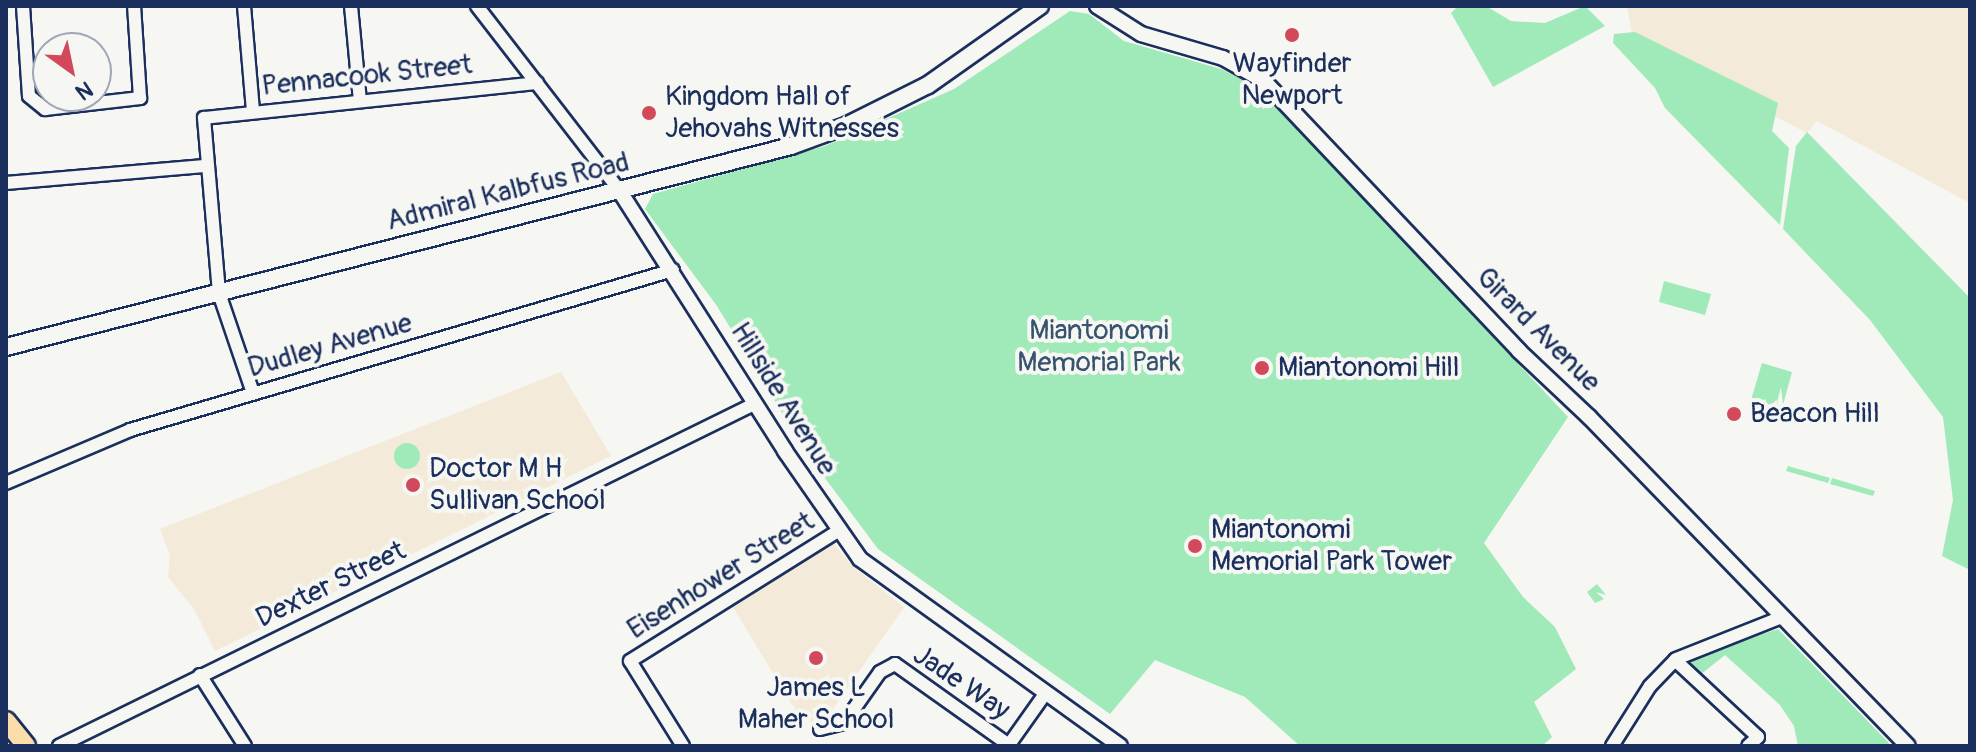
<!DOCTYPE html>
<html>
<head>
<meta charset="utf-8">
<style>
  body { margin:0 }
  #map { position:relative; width:1976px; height:752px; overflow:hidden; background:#f6f6f2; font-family:Pangolin,sans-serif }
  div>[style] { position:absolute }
  .built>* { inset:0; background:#f3ead9 }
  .green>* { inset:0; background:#a0eab9 }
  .round { border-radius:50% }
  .roads { filter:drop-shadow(2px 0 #1b2f5e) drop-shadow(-2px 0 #1b2f5e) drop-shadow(0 2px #1b2f5e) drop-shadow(0 -2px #1b2f5e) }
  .minor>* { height:12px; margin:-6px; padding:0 6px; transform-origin:6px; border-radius:6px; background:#f6f6f2 }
  .tertiary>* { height:14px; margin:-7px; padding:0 7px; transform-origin:7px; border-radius:7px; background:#f6f6f2 }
  .secondary>* { height:16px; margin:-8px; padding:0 8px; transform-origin:8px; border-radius:8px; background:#f6f6f2 }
  .primary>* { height:18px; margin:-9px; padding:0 9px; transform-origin:9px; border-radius:9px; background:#fbdcab }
  .dots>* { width:22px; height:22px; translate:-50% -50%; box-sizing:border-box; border:4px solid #f6f6f2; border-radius:50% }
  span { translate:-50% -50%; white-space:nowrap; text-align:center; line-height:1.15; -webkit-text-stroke:8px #f6f6f2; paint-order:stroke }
  .poi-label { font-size:28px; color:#1b2f5e }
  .left { translate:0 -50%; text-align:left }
  .street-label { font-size:28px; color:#1b2f5e }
  .park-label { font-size:28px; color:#365470 }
  .frame { position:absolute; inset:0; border:8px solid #1b2f5e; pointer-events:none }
  .north { position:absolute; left:32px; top:32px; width:80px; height:80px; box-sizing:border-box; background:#f6f6f2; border:2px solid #9ea6b7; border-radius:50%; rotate:147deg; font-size:22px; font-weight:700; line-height:32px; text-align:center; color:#1b2f5e }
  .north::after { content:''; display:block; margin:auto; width:28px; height:36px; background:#d1495b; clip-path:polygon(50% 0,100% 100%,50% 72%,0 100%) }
</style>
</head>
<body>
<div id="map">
  <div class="built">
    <div style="clip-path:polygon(1627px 6px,1970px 6px,1970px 203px,1817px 121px,1807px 133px,1634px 44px)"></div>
    <div style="clip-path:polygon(561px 372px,611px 456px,215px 651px,194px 609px,168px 577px,170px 555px,160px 529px)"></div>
    <div style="clip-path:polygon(833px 542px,851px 565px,904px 607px,823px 723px,812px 723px,795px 709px,732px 606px)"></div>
  </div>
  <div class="green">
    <div style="clip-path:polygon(1458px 6px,1486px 6px,1511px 21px,1545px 23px,1585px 6px,1605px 26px,1493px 87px,1451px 13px)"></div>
    <div style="clip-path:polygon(1070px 11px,1089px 14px,1124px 41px,1221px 69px,1261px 89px,1568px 417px,1484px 543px,1523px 597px,1555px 627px,1576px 669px,1534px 702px,1552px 737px,1542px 746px,1300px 746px,1245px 697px,1155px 660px,1110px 714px,878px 549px,807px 454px,717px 306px,645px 209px,653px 194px,825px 146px,954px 89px)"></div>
    <div style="clip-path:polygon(1635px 32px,1778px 103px,1772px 131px,1789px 148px,1780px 225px,1665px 108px,1655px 88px,1613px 43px,1614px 34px)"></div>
    <div style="clip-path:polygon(1807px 132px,1970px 298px,1970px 570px,1942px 556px,1953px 500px,1943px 417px,1870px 320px,1783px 229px,1796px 146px)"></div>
    <div style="clip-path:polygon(1664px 281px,1711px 294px,1705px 315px,1659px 302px)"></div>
    <div style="clip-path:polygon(1762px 363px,1792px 372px,1783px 405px,1781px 387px,1777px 403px,1781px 408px,1751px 400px)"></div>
    <div class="round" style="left:394px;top:443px;width:26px;height:26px"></div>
    <div style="clip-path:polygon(1788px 466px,1830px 478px,1828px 483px,1786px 471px)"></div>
    <div style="clip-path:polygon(1832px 478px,1875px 491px,1873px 496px,1830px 484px)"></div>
    <div style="clip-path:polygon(1597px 584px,1606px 595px,1596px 592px,1604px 599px,1595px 603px,1587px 592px)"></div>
    <div style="clip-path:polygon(1778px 629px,1889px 743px,1887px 746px,1798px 746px,1794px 726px,1780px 705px,1725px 655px,1700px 675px,1690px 667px,1693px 660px,1716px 649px)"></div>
  </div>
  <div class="roads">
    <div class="minor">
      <div style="left:23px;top:6px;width:90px;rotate:86.2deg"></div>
      <div style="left:29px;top:96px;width:21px;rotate:39deg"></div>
      <div style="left:45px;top:109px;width:96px;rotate:-6.6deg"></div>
      <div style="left:140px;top:98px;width:92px;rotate:-93.7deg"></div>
      <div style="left:244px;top:6px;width:106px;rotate:85.1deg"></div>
      <div style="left:351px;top:6px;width:95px;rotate:84.6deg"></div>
      <div style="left:477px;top:6px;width:232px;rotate:52.3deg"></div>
      <div style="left:6px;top:183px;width:199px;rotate:-4.9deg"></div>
      <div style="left:253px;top:393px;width:106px;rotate:-108.8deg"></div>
      <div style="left:219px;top:293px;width:176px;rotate:-94.9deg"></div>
      <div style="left:204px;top:118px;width:335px;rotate:-6deg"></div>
      <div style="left:6px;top:483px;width:135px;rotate:-23.1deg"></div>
      <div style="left:130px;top:430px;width:566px;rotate:-16.42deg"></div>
      <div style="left:1675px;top:660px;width:113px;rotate:42.9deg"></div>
      <div style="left:1758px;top:737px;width:13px;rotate:138deg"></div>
      <div style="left:200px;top:675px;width:84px;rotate:57.6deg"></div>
      <div style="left:820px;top:729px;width:25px;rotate:-14deg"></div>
      <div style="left:844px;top:723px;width:62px;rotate:-54.8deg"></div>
      <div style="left:880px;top:672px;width:17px;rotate:-28deg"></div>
      <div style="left:895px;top:664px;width:140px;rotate:35.4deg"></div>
      <div style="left:59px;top:746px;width:775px;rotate:-26.2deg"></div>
      <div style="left:683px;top:746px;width:100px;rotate:-121.9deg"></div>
      <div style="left:630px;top:661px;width:245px;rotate:-32deg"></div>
      <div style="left:1008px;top:746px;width:64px;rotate:-54.6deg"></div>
      <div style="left:1612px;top:746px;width:71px;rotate:-57.7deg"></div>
      <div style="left:1650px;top:686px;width:37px;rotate:-46deg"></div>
      <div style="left:1676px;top:659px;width:114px;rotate:-21.6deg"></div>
    </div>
    <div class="tertiary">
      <div style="left:1097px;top:6px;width:52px;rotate:32.5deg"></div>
      <div style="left:1141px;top:34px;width:85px;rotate:16.3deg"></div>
      <div style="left:1223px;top:58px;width:47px;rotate:29.3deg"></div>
      <div style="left:1264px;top:81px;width:371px;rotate:46.6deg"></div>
      <div style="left:1519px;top:351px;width:96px;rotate:43.3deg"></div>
      <div style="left:1589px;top:417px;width:458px;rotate:45.9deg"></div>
      <div style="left:619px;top:190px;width:309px;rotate:57.5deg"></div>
      <div style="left:785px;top:451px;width:131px;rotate:55.2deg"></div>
      <div style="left:860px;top:559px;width:320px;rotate:35.7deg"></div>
    </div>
    <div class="secondary">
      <div style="left:6px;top:347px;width:810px;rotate:-14.36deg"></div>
      <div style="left:791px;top:146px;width:61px;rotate:-20.2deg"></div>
      <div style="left:848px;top:125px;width:89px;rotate:-26.6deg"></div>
      <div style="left:928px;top:85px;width:137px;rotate:-35.2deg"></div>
    </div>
    <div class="primary">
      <div style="left:6px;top:721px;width:32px;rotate:51deg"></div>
    </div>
  </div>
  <div class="dots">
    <div style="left:1292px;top:35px;background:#d1495b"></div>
    <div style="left:649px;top:113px;background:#d1495b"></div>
    <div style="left:1262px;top:368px;background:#d1495b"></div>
    <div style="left:1734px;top:414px;background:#d1495b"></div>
    <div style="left:413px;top:485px;background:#d1495b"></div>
    <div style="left:1195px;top:546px;background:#d1495b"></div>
    <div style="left:816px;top:658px;background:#d1495b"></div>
  </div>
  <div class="poi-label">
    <span style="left:1292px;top:80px">Wayfinder<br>Newport</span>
    <span class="left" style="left:665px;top:113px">Kingdom Hall of<br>Jehovahs Witnesses</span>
    <span class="left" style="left:1278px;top:368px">Miantonomi Hill</span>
    <span class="left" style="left:1750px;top:414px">Beacon Hill</span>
    <span class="left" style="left:429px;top:485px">Doctor M H<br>Sullivan School</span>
    <span class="left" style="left:1211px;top:546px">Miantonomi<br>Memorial Park Tower</span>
    <span style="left:816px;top:704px">James L<br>Maher School</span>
  </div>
  <div class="street-label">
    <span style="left:367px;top:76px;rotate:-6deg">Pennacook Street</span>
    <span style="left:508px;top:192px;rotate:-14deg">Admiral Kalbfus Road</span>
    <span style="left:1538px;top:330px;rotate:45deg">Girard Avenue</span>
    <span style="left:330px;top:346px;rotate:-16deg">Dudley Avenue</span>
    <span style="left:783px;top:399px;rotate:58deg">Hillside Avenue</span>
    <span style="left:721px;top:576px;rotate:-32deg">Eisenhower Street</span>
    <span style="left:331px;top:585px;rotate:-26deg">Dexter Street</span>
    <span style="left:961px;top:683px;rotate:34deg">Jade Way</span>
  </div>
  <div class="park-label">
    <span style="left:1099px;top:347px">Miantonomi<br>Memorial Park</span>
  </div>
  <div class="frame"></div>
  <div class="north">N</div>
</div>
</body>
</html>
